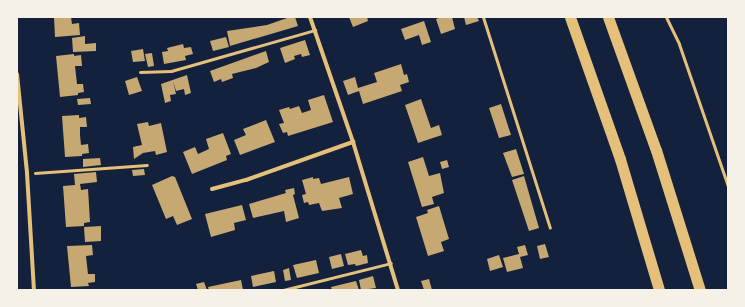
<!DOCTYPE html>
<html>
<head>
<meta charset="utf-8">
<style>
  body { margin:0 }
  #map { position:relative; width:745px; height:307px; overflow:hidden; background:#14213d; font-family:Lato,sans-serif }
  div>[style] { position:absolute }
  .building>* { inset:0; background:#c6a872 }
  .path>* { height:2.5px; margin:-1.25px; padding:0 1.25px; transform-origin:1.25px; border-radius:1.25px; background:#e5c07b }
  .service>* { height:3px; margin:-1.5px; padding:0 1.5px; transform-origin:1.5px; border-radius:1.5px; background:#e5c07b }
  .minor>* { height:4px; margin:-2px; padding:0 2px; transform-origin:2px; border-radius:2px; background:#e5c07b }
  .motorway>* { height:11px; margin:-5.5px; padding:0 5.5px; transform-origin:5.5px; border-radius:5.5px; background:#e5c07b }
  span { translate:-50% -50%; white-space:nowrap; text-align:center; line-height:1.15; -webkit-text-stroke:3px #f6f1e7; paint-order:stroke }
  .frame { position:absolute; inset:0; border:18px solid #f6f1e7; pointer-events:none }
</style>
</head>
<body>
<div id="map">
  <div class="building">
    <div style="clip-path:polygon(54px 17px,71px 17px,72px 24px,79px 23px,80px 35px,55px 37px)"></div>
    <div style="clip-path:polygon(290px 17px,295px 17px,298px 26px,230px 46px,227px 31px,267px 25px)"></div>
    <div style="clip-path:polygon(349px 17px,367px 17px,368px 21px,353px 27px)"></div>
    <div style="clip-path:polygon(442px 17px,452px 17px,455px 29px,441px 34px,436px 19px)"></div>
    <div style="clip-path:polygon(464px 17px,477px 17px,479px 21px,466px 25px)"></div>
    <div style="clip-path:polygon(424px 21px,431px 42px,422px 45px,419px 35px,405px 40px,401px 29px)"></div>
    <div style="clip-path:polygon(85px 36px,85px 44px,96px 43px,96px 51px,73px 52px,72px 38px)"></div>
    <div style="clip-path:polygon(226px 37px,229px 47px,213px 51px,210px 41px)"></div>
    <div style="clip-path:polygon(305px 40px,310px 55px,302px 57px,301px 54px,294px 56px,295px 59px,285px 63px,280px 48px)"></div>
    <div style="clip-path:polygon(183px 44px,184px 48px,191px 47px,193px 54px,185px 56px,186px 60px,164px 64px,162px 52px,168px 51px,167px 48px)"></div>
    <div style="clip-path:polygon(143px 49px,145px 61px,133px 62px,131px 51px)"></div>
    <div style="clip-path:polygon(266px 51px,269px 62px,256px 68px,232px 74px,233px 78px,222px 82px,221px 79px,214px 82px,210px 71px)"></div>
    <div style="clip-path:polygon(152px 53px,154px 66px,148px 67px,145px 54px)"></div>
    <div style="clip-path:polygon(74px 54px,74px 56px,81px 55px,82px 66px,75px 66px,77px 84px,83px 84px,84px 92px,78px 93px,78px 95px,60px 97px,56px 56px)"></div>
    <div style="clip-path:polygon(401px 64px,404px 75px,407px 74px,409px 82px,400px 85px,402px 91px,363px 104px,359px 91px,348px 95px,343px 81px,355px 77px,358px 88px,377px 82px,374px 73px)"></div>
    <div style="clip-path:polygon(187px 75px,191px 93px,185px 95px,184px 89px,176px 91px,173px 81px,176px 94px,170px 95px,171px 101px,165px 103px,161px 84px)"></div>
    <div style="clip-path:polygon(137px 77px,142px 91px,129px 95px,125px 81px)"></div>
    <div style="clip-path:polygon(324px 95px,333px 122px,288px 136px,287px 132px,283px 133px,279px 124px,284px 123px,279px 110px,289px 107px,290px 109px,299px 106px,302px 113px,311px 110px,308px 100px)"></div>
    <div style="clip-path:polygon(90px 98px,91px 104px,78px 105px,77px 99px)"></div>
    <div style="clip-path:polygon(421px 99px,431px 128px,439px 125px,442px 135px,418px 143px,405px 105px)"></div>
    <div style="clip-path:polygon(501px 104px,511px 135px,499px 138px,489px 108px)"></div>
    <div style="clip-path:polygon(79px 115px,79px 118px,86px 117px,87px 127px,80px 127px,80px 135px,81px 145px,88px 144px,89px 153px,82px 154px,82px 156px,65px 157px,62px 116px)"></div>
    <div style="clip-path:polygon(266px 120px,275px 142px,240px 155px,234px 140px,246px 135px,243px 129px)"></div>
    <div style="clip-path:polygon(148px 122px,149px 126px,161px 123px,167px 152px,156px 155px,155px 151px,143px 153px,134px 159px,133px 147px,142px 145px,137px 124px)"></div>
    <div style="clip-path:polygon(223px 133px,231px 154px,226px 156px,227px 160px,192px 174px,183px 152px,195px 147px,198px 154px,209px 149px,206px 139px)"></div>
    <div style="clip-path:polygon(516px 149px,524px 174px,512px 177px,503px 153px)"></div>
    <div style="clip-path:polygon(423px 157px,429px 176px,440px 173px,444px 193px,432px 197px,434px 204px,422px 207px,408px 162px)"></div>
    <div style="clip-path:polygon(100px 158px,101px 165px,83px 167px,83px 159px)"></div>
    <div style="clip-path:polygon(447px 160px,449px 167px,442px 169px,440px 162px)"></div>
    <div style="clip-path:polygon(144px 169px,145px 175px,133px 176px,132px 170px)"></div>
    <div style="clip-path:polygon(96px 172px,97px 182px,80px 184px,81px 190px,88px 189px,90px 222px,84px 223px,84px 226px,66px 227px,63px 186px,75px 185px,74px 174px)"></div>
    <div style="clip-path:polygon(172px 176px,175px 177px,192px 219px,177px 225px,173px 216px,166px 219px,152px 185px)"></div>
    <div style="clip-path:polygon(524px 176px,539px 228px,529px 231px,512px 180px)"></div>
    <div style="clip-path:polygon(313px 177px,313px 179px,319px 178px,321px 184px,349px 177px,353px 194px,339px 198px,342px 208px,322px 211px,319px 203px,309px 205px,308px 202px,304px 203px,302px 195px,306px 194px,302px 180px)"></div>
    <div style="clip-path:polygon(294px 188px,295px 194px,293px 195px,299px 218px,286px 222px,284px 211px,253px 218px,249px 204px,286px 193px,285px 190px)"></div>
    <div style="clip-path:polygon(242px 205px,246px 220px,234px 223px,235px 230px,211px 237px,205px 214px)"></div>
    <div style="clip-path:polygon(439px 206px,449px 239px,441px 242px,444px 251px,428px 256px,416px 217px,428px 213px,427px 210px)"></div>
    <div style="clip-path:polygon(101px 226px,101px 241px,85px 242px,84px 227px)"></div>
    <div style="clip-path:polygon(545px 244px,549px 257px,540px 259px,537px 246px)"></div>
    <div style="clip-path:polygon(92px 245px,93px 255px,86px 256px,88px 274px,95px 274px,95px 282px,88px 283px,89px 286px,71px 287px,67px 246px)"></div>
    <div style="clip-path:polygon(525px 245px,528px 255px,520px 257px,523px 268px,507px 272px,503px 258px,519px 254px,517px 247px)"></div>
    <div style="clip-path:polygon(361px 250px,363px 256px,367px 255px,368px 263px,356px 266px,355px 264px,348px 265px,345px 254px)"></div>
    <div style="clip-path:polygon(341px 254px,344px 266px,332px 269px,329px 257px)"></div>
    <div style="clip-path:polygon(499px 255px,503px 267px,490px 271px,487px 259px)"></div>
    <div style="clip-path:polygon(316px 260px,319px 273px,297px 278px,293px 265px)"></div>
    <div style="clip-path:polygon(289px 268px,291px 280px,285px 281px,283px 270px)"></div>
    <div style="clip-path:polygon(274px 271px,276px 282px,253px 287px,251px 276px)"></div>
    <div style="clip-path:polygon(373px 276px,376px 288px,361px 290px,359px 280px)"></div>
    <div style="clip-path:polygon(429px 279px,432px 290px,424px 290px,421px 281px)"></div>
    <div style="clip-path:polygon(241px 280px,243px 290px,209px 290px,208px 287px)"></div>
    <div style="clip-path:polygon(356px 281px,359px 290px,332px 290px,331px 287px)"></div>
    <div style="clip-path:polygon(204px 282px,207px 290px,198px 290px,196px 284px)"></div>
  </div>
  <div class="path">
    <div style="left:35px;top:173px;width:112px;rotate:-4.1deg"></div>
  </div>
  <div class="service">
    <div style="left:483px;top:17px;width:221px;rotate:72.4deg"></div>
    <div style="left:666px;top:17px;width:30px;rotate:64deg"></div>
    <div style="left:679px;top:44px;width:150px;rotate:71deg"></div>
    <div style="left:140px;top:72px;width:31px;rotate:-2deg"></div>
    <div style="left:171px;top:71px;width:150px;rotate:-15.9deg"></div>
    <div style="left:283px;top:290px;width:111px;rotate:-14deg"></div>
  </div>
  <div class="minor">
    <div style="left:310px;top:17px;width:132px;rotate:71deg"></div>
    <div style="left:353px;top:142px;width:155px;rotate:73.1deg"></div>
    <div style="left:17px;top:74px;width:100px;rotate:84.2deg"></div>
    <div style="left:27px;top:173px;width:117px;rotate:86.6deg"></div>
    <div style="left:212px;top:189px;width:35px;rotate:-15deg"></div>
    <div style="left:246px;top:180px;width:114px;rotate:-19.6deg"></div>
  </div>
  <div class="motorway">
    <div style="left:570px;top:17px;width:151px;rotate:70.6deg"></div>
    <div style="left:620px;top:159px;width:137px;rotate:73.4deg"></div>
    <div style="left:608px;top:17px;width:141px;rotate:70.2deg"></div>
    <div style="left:656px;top:150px;width:147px;rotate:72.6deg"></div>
  </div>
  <div class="frame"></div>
</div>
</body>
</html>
